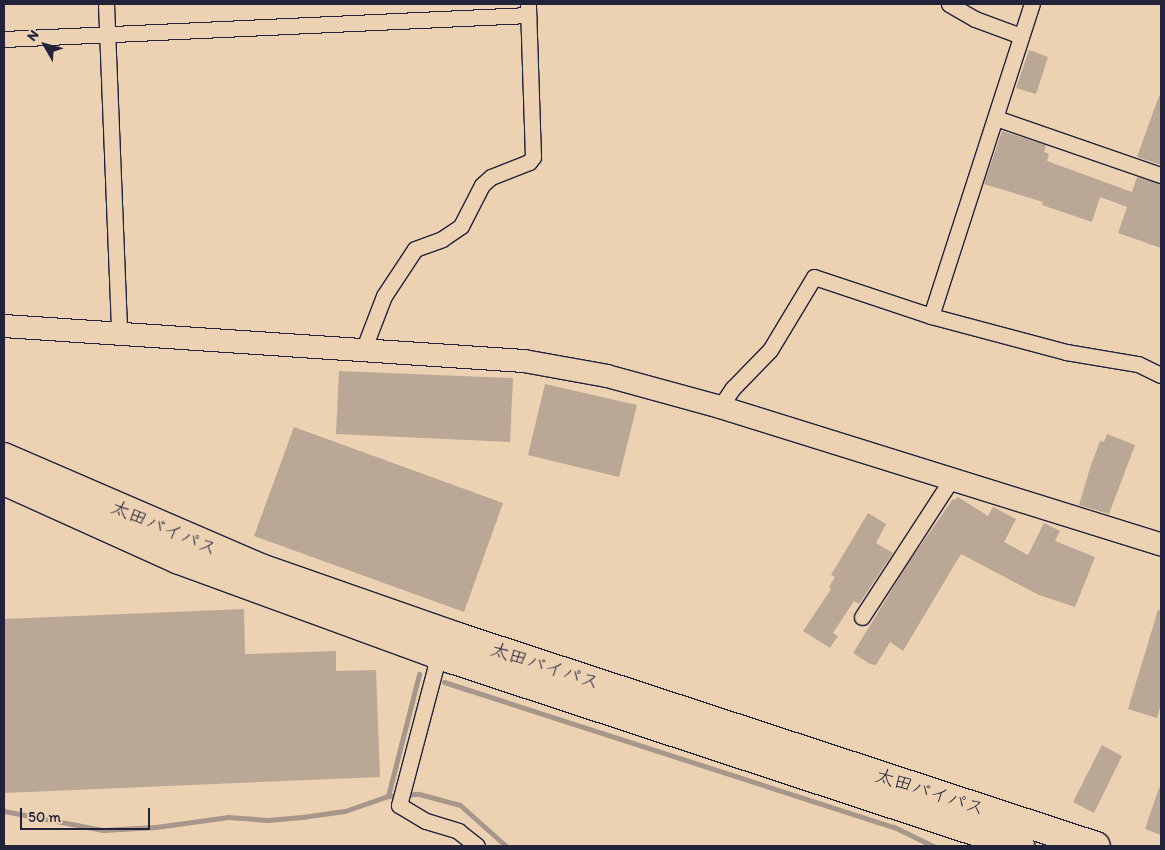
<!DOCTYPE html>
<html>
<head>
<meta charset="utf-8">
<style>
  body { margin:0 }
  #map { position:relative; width:1165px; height:850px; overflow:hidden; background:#ecd2b3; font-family:Itim,"Klee One",sans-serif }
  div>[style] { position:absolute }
  .stream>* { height:5px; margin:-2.5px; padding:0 2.5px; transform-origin:2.5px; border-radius:2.5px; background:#a7968a }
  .building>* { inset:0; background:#baa795 }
  .roads { filter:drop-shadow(1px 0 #22223b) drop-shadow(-1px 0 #22223b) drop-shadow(0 1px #22223b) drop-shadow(0 -1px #22223b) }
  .street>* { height:15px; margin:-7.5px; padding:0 7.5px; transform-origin:7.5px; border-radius:7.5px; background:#ecd2b3 }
  .secondary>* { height:22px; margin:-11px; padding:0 11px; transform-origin:11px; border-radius:11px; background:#ecd2b3 }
  .highway>* { height:28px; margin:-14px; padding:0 14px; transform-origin:14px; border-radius:14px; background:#ecd2b3 }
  span { translate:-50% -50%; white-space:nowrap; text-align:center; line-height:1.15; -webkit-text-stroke:4.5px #ecd2b3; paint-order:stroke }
  .street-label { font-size:19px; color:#22223b }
  .frame { position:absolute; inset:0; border:5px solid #22223b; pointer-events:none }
  .north { position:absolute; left:20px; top:20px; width:50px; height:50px; -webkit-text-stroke:4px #ecd2b3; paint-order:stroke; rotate:308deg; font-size:14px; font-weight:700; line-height:20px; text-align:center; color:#22223b }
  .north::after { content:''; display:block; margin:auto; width:18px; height:22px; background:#22223b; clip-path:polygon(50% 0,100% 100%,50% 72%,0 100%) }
  .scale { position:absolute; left:20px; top:808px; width:130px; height:22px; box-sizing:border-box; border:2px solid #22223b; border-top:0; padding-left:6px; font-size:15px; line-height:18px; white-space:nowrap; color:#22223b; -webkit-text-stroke:4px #ecd2b3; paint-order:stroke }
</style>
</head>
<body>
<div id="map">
  <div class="stream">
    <div style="left:444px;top:682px;width:473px;rotate:17.9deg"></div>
    <div style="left:894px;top:827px;width:43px;rotate:26deg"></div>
    <div style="left:388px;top:796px;width:126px;rotate:-75.7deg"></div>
    <div style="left:4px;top:811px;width:101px;rotate:10.9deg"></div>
    <div style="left:103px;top:830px;width:53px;rotate:-3.2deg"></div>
    <div style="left:156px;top:827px;width:73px;rotate:-7.9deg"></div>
    <div style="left:228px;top:817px;width:40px;rotate:4.3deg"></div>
    <div style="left:268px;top:820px;width:34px;rotate:-5deg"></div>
    <div style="left:302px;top:817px;width:43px;rotate:-7.9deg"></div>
    <div style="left:345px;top:811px;width:46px;rotate:-19.2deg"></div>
    <div style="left:388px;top:796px;width:31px;rotate:-4deg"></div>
    <div style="left:419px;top:794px;width:42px;rotate:15deg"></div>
    <div style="left:460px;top:805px;width:62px;rotate:41.7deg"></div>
  </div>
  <div class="building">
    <div style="clip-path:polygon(1029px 50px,1048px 57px,1036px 94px,1016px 88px)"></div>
    <div style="clip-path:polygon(1159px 96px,1161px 96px,1161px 165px,1137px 157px)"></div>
    <div style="clip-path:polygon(1002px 131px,1046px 145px,1044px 152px,1049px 154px,1047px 161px,1132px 192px,1137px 177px,1161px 184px,1161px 248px,1118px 233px,1127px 207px,1100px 197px,1092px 222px,1042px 205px,1043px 202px,984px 184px)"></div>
    <div style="clip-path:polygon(339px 371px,513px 378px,510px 442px,336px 434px)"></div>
    <div style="clip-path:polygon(545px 384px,637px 405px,619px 477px,528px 455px)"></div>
    <div style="clip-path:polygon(294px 427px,503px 503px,464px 612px,254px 536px)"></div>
    <div style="clip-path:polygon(1107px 434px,1135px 445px,1109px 514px,1079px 505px,1090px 468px,1100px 441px,1104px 442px)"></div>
    <div style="clip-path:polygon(958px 497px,988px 516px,993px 507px,1016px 519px,1004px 542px,1028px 555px,1044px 523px,1060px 531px,1055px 541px,1095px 557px,1075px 607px,1039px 595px,961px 554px,903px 651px,890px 642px,876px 665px,870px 664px,853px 653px,909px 562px,953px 499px,955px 500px)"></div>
    <div style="clip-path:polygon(868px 513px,886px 524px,876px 543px,893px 553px,859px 604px,854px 601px,833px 633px,838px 636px,830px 648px,803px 631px,831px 589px,829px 587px,835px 577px,831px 575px)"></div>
    <div style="clip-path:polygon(244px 609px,245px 654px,336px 651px,336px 671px,376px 670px,380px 777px,4px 793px,4px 619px)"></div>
    <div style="clip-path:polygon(1158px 610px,1161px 611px,1161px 703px,1157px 718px,1128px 709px)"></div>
    <div style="clip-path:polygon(1102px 745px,1122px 756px,1094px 813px,1073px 802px)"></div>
    <div style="clip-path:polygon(1159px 788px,1161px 788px,1161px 835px,1145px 829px)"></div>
  </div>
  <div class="roads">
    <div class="street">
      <div style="left:106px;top:4px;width:329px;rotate:87.7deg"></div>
      <div style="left:949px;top:4px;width:30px;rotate:30deg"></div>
      <div style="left:975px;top:19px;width:49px;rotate:20.3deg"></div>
      <div style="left:4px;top:39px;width:525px;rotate:-2.62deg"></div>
      <div style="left:996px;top:118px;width:175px;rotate:19.1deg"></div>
      <div style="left:931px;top:316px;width:328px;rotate:-72.1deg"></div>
      <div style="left:364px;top:348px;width:56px;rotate:-69deg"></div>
      <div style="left:384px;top:296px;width:56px;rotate:-56.6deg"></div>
      <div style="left:415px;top:249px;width:29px;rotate:-20deg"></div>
      <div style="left:442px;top:239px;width:23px;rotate:-34deg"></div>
      <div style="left:461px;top:226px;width:46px;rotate:-62.9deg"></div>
      <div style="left:482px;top:185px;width:12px;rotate:-42deg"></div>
      <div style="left:491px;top:177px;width:41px;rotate:-21.5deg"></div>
      <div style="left:529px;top:162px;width:6px;rotate:-51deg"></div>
      <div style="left:533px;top:157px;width:153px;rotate:-91.9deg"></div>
      <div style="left:720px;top:407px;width:23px;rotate:-56deg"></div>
      <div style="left:733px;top:388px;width:53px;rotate:-45.8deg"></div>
      <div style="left:770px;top:350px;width:85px;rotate:-58.9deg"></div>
      <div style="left:814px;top:277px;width:123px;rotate:18.4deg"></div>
      <div style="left:931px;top:316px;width:140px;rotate:14.9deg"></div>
      <div style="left:1066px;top:352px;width:73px;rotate:9.5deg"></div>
      <div style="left:1138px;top:364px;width:25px;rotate:26deg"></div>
      <div style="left:862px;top:617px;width:163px;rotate:-57deg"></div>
      <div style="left:436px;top:654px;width:15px;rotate:94deg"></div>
      <div style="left:435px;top:669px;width:141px;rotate:104.8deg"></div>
      <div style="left:399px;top:805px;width:31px;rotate:31deg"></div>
      <div style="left:426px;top:821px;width:34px;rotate:17deg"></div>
      <div style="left:458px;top:831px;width:24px;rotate:38deg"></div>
    </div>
    <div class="secondary">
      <div style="left:4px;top:326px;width:521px;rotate:3.85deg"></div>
      <div style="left:524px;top:361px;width:84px;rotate:10.2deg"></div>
      <div style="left:607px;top:376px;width:117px;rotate:15.3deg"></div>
      <div style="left:720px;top:407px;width:462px;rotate:17.3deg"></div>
    </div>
    <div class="highway">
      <div style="left:4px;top:457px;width:280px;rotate:23.4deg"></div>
      <div style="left:261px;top:568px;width:209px;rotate:19.3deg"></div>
      <div style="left:458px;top:637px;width:671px;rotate:18.14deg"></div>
      <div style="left:4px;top:481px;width:192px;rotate:24.3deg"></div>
      <div style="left:179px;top:560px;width:274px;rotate:20.1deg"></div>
      <div style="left:436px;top:654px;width:615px;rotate:18.2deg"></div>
    </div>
  </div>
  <div class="street-label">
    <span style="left:164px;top:528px;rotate:23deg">太田バイパス</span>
    <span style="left:545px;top:666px;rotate:18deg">太田バイパス</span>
    <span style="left:930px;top:792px;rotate:18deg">太田バイパス</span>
  </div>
  <div class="frame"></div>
  <div class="north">N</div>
  <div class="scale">50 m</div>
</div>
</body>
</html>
